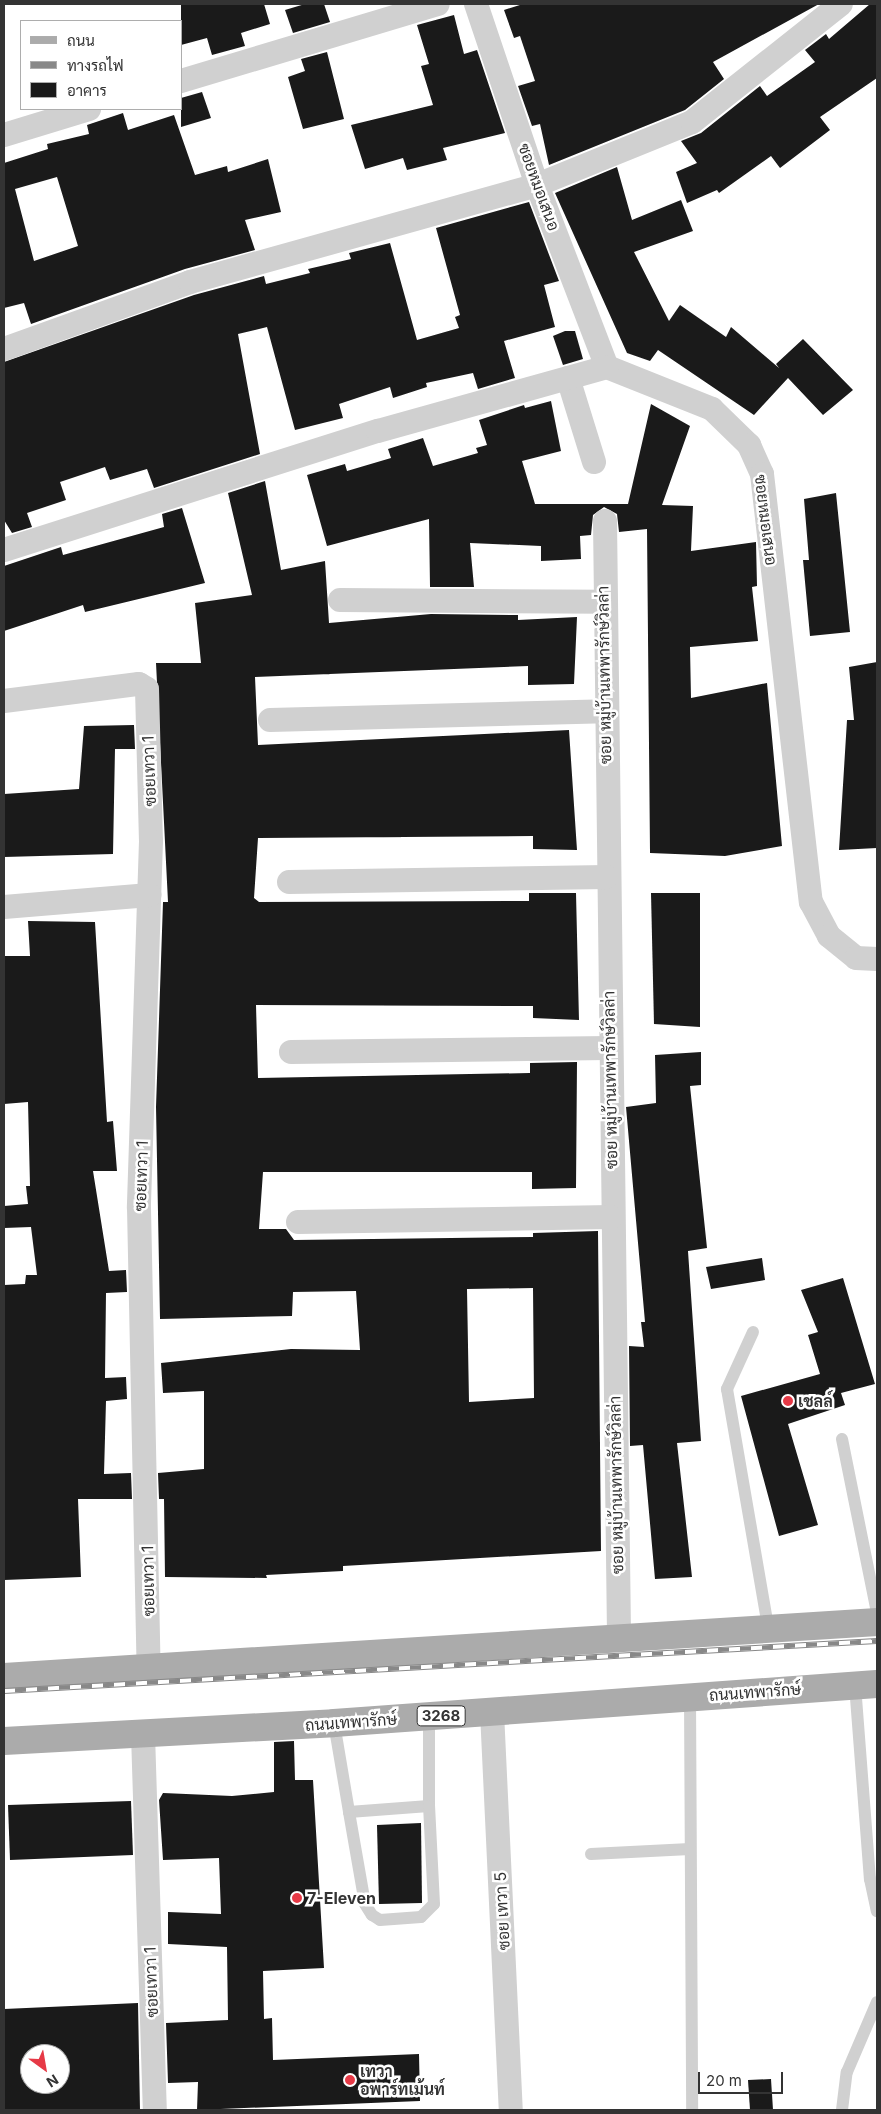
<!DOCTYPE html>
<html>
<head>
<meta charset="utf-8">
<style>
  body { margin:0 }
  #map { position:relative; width:881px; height:2114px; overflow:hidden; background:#fff; font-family:Inter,Sarabun,sans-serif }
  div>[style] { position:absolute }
  .building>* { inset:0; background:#1a1a1a }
  .service>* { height:12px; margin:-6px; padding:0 6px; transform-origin:6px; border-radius:6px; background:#d0d0d0 }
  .minor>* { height:24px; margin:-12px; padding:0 12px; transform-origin:12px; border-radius:12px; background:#d0d0d0 }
  .primary>* { height:28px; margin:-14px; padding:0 14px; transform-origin:14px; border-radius:14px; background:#ababab }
  .rail>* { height:5.5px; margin-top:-2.75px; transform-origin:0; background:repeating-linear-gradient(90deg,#fff 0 11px,#888 0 22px); box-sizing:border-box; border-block:1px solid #888 }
  .dots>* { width:14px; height:14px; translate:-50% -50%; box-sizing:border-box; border:2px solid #fff; border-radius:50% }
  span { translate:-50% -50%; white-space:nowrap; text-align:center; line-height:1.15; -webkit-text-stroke:5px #fff; paint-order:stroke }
  .shield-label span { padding:1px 4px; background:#fff; border:1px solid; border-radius:4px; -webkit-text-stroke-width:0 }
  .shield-label { font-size:15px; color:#333; font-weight:700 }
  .street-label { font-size:16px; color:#333 }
  .poi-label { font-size:16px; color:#333; font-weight:700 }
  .left { translate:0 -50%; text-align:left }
  .frame { position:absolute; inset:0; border:5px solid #333; pointer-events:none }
  .legend { position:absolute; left:20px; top:20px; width:162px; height:90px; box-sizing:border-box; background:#fff; border:1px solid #adadad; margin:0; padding:6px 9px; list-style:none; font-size:15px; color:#333 }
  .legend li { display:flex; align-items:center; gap:10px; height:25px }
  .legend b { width:25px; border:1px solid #adadad }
  .north { position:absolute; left:20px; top:2044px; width:50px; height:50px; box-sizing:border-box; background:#fff; border:1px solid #adadad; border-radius:50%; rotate:148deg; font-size:14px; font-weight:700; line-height:20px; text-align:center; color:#333 }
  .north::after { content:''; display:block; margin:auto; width:18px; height:22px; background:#e63946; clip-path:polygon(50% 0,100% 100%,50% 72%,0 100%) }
  .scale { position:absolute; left:698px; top:2072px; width:85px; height:22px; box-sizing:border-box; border:2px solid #333; border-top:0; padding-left:6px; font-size:15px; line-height:18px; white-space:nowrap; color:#333; -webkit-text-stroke:4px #fff; paint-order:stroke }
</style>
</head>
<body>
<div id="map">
  <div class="building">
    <div style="clip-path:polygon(181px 4px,264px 4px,270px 24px,241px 33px,245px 46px,212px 55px,207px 38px,181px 45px)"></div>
    <div style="clip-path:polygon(305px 4px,324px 4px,330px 22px,293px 33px,285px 10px)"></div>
    <div style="clip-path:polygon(523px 4px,819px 4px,713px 62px,724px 79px,685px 110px,549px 165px,540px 124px,532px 126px,518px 86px,535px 81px,520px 36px,514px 38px,504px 10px)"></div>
    <div style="clip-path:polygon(870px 4px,877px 4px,877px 78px,820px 117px,830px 130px,780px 168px,771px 156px,719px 193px,717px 190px,687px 203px,676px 172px,697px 163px,681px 141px,701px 133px,760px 86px,767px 96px,815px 62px,805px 50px,826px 34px,829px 39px)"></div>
    <div style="clip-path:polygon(454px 15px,464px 54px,477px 50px,505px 133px,443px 148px,447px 160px,407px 170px,403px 158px,365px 169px,351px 125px,433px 105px,421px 66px,429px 64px,417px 25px)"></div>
    <div style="clip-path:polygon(327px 52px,344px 119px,303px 129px,288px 77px,305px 71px,301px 59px)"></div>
    <div style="clip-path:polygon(202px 92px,211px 118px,181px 127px,181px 98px)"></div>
    <div style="clip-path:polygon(evenodd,123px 113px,128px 130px,174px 115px,195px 175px,227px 166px,228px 172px,268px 159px,281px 212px,245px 220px,255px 250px,185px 269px,31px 324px,24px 303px,4px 308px,4px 163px,48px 149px,47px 144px,89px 134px,87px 125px,123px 113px,57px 177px,78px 246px,34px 261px,15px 189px,57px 177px)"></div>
    <div style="clip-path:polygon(617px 167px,632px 220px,681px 200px,693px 231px,634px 252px,669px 321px,680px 305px,726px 337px,731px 327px,779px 368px,776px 364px,803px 339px,853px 390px,823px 415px,788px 378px,754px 415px,658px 350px,650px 361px,627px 353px,555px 193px)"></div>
    <div style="clip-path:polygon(529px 202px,559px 281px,544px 285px,555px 327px,504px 341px,515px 378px,478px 389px,473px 373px,426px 383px,427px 387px,393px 398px,390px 387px,339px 404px,343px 418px,295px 430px,267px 327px,238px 334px,260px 454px,154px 488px,147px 469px,110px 480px,105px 467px,60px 482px,66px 500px,27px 513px,32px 527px,12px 533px,4px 520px,4px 362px,194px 295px,264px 276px,266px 284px,310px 273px,308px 269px,351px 259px,349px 253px,390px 243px,417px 340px,459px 328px,455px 317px,460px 315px,436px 228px)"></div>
    <div style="clip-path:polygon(565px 331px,575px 331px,583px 359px,563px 365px,553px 336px)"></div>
    <div style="clip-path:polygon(551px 401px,561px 451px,522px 461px,535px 504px,628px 504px,651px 404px,690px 426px,662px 505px,693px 506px,691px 551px,756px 542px,757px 586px,752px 587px,758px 641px,690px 647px,691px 698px,767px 683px,782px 846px,725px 856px,650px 853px,647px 529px,619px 532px,617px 514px,604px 507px,593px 515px,591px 535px,580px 536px,581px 559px,541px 561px,541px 546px,470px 543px,474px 587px,430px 587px,429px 519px,327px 546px,307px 475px,345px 464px,347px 471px,391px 458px,388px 449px,423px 438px,433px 466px,478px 453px,476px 448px,487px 445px,479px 420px,524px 405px,525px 408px)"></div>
    <div style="clip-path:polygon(evenodd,265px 481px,281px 570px,325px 561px,329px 623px,431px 614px,518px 615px,518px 620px,577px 617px,574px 684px,528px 685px,528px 666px,255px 677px,258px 745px,569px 730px,577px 850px,533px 849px,533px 836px,258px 838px,254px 898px,259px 902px,529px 901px,529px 893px,576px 893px,579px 1020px,533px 1018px,533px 1006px,256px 1005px,258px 1078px,530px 1073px,530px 1063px,577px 1062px,576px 1188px,532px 1189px,532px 1172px,263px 1172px,259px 1229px,286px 1229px,294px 1240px,533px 1237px,533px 1233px,598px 1231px,601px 1551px,343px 1566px,343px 1571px,266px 1575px,267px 1578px,165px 1577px,164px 1499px,159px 1499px,158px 1473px,204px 1469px,204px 1391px,163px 1393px,161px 1363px,291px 1349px,360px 1350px,356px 1291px,293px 1292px,292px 1316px,160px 1319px,156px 1107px,163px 902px,168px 902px,156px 663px,201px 663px,195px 603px,252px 595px,228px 493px,265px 481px,533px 1288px,534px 1398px,469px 1402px,467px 1289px,533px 1288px)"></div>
    <div style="clip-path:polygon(836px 493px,850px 632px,810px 636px,803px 560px,809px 560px,804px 499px)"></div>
    <div style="clip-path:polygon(182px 508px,205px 583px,85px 612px,83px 605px,4px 631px,4px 566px,61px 547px,63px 555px,164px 527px,162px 514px)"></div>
    <div style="clip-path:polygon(877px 662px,877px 848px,839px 850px,847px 720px,854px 720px,849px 667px)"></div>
    <div style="clip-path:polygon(134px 725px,135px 749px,115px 749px,113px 854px,4px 857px,4px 794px,79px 789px,84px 726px)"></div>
    <div style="clip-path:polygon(651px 893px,700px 893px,700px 1027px,654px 1024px)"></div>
    <div style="clip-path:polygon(28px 921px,95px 922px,107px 1122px,113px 1121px,117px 1171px,93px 1171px,109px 1271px,126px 1270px,127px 1292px,106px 1293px,105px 1378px,126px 1377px,127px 1399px,106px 1401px,104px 1474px,131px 1473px,132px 1499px,78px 1499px,81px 1577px,4px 1580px,4px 1285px,25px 1284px,26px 1275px,37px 1275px,31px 1227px,4px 1228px,4px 1206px,28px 1204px,26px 1186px,30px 1186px,28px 1102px,4px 1104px,4px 956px,30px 956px)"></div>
    <div style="clip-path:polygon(701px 1052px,701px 1085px,690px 1086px,707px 1248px,688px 1251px,701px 1441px,677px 1443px,692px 1577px,655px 1579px,643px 1445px,630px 1446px,629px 1346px,644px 1347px,641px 1322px,645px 1322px,626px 1107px,656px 1103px,655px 1055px)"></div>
    <div style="clip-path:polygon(762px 1258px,765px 1280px,711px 1289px,706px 1267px)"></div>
    <div style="clip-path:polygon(843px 1278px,875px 1384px,841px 1393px,845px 1405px,788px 1424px,818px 1525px,779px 1536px,741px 1396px,820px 1374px,808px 1335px,818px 1332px,801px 1290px)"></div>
    <div style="clip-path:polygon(294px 1741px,295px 1780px,313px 1780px,324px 1968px,263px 1971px,264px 2019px,272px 2018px,273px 2060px,419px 2054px,420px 2101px,197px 2110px,198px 2082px,168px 2083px,166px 2023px,228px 2020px,227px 1947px,168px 1944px,168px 1912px,221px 1914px,219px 1858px,163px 1860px,159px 1800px,163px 1793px,232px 1796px,274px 1792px,274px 1742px)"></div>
    <div style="clip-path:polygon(131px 1801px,133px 1855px,10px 1860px,8px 1805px)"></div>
    <div style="clip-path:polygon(421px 1823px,422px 1903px,379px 1904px,377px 1825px)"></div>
    <div style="clip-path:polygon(evenodd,138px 2003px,140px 2110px,4px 2110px,4px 2009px,138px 2003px,30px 2054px,60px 2054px,60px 2084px,30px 2084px,30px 2054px)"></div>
    <div style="clip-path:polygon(771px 2079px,773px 2110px,750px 2110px,748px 2080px)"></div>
  </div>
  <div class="service">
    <div style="left:753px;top:1332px;width:63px;rotate:114.5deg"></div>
    <div style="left:727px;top:1389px;width:246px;rotate:80.2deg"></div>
    <div style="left:842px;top:1439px;width:177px;rotate:78.6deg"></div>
    <div style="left:855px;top:1685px;width:195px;rotate:85.6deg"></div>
    <div style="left:870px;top:1879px;width:33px;rotate:78deg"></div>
    <div style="left:690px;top:1696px;width:414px;rotate:89.7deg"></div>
    <div style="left:334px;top:1723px;width:90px;rotate:80.4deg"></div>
    <div style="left:349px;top:1812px;width:80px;rotate:-4.3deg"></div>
    <div style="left:429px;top:1806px;width:89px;rotate:-90deg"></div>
    <div style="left:349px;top:1812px;width:93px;rotate:80.1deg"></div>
    <div style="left:365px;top:1904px;width:13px;rotate:58deg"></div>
    <div style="left:372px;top:1915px;width:9px;rotate:32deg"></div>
    <div style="left:380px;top:1920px;width:41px;rotate:-4.2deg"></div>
    <div style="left:421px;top:1917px;width:18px;rotate:-45deg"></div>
    <div style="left:434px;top:1904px;width:98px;rotate:-92.9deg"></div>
    <div style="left:591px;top:1854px;width:99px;rotate:-2.9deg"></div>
    <div style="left:842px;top:2110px;width:38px;rotate:-83deg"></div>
    <div style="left:847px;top:2072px;width:76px;rotate:-66.8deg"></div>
  </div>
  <div class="minor">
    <div style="left:476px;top:4px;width:191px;rotate:71.4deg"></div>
    <div style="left:537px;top:185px;width:195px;rotate:69deg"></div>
    <div style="left:607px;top:367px;width:113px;rotate:21.8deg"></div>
    <div style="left:712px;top:409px;width:52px;rotate:44.2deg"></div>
    <div style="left:749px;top:445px;width:32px;rotate:66deg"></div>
    <div style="left:762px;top:474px;width:431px;rotate:83.5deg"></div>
    <div style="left:811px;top:902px;width:38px;rotate:62deg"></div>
    <div style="left:829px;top:936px;width:35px;rotate:39deg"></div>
    <div style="left:856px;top:958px;width:21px;rotate:3deg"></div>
    <div style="left:181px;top:81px;width:268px;rotate:-16.7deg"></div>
    <div style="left:4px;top:135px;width:89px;rotate:-17deg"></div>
    <div style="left:4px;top:349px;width:198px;rotate:-19.8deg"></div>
    <div style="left:190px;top:282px;width:360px;rotate:-15.6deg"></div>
    <div style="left:537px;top:185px;width:167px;rotate:-22.1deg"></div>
    <div style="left:692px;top:122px;width:190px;rotate:-38.4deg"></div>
    <div style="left:568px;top:378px;width:88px;rotate:72.8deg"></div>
    <div style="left:605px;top:521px;width:1118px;rotate:89.28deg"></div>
    <div style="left:4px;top:550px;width:392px;rotate:-17.7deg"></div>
    <div style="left:378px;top:431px;width:238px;rotate:-15.6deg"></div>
    <div style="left:340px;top:600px;width:265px;rotate:0.4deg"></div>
    <div style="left:4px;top:701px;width:136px;rotate:-7.2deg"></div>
    <div style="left:139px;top:684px;width:9px;rotate:32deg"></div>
    <div style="left:147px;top:689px;width:152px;rotate:88.5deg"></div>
    <div style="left:151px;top:841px;width:367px;rotate:91.9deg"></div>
    <div style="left:139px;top:1208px;width:461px;rotate:88.8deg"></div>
    <div style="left:270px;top:720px;width:335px;rotate:-1.5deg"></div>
    <div style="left:289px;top:882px;width:318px;rotate:-0.9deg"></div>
    <div style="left:4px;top:907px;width:146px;rotate:-4.7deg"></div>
    <div style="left:291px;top:1052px;width:318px;rotate:-0.7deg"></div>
    <div style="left:298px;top:1222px;width:313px;rotate:-0.9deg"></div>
    <div style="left:492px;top:1712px;width:398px;rotate:87.3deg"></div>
    <div style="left:143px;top:1734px;width:376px;rotate:88.2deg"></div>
  </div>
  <div class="primary">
    <div style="left:4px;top:1677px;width:875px;rotate:-3.6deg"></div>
    <div style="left:4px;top:1741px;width:330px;rotate:-3.1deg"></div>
    <div style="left:334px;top:1723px;width:544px;rotate:-4.11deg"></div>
  </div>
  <div class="rail">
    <div style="left:4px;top:1691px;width:874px;rotate:-3.28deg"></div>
  </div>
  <div class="dots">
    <div style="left:788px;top:1401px;background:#e63946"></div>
    <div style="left:297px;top:1898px;background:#e63946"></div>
    <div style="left:350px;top:2080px;background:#e63946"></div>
  </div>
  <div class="shield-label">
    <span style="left:441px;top:1716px">3268</span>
  </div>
  <div class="street-label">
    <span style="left:539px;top:187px;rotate:70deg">ซอยหมอเสนอ</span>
    <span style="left:766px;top:520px;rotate:83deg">ซอยหมอเสนอ</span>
    <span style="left:604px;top:675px;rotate:-91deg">ซอย หมู่บ้านเทพารักษ์วิลล่า</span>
    <span style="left:149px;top:771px;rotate:-92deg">ซอยเทวา 1</span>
    <span style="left:610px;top:1080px;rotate:-91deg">ซอย หมู่บ้านเทพารักษ์วิลล่า</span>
    <span style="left:141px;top:1176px;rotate:-88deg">ซอยเทวา 1</span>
    <span style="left:616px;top:1485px;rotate:-91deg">ซอย หมู่บ้านเทพารักษ์วิลล่า</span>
    <span style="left:148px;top:1581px;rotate:-91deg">ซอยเทวา 1</span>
    <span style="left:755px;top:1692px;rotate:-4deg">ถนนเทพารักษ์</span>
    <span style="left:351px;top:1722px;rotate:-4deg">ถนนเทพารักษ์</span>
    <span style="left:502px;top:1911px;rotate:-93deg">ซอย เทวา 5</span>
    <span style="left:151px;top:1982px;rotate:-92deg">ซอยเทวา 1</span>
  </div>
  <div class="poi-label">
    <span class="left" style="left:798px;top:1401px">เชลล์</span>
    <span class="left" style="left:307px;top:1898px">7-Eleven</span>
    <span class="left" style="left:360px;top:2080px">เทวา<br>อพาร์ทเม้นท์</span>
  </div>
  <div class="frame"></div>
  <ul class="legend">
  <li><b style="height:6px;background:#ababab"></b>ถนน</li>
  <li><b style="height:6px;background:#888"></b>ทางรถไฟ</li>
  <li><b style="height:14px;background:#1a1a1a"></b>อาคาร</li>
  </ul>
  <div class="north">N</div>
  <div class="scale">20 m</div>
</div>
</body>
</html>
